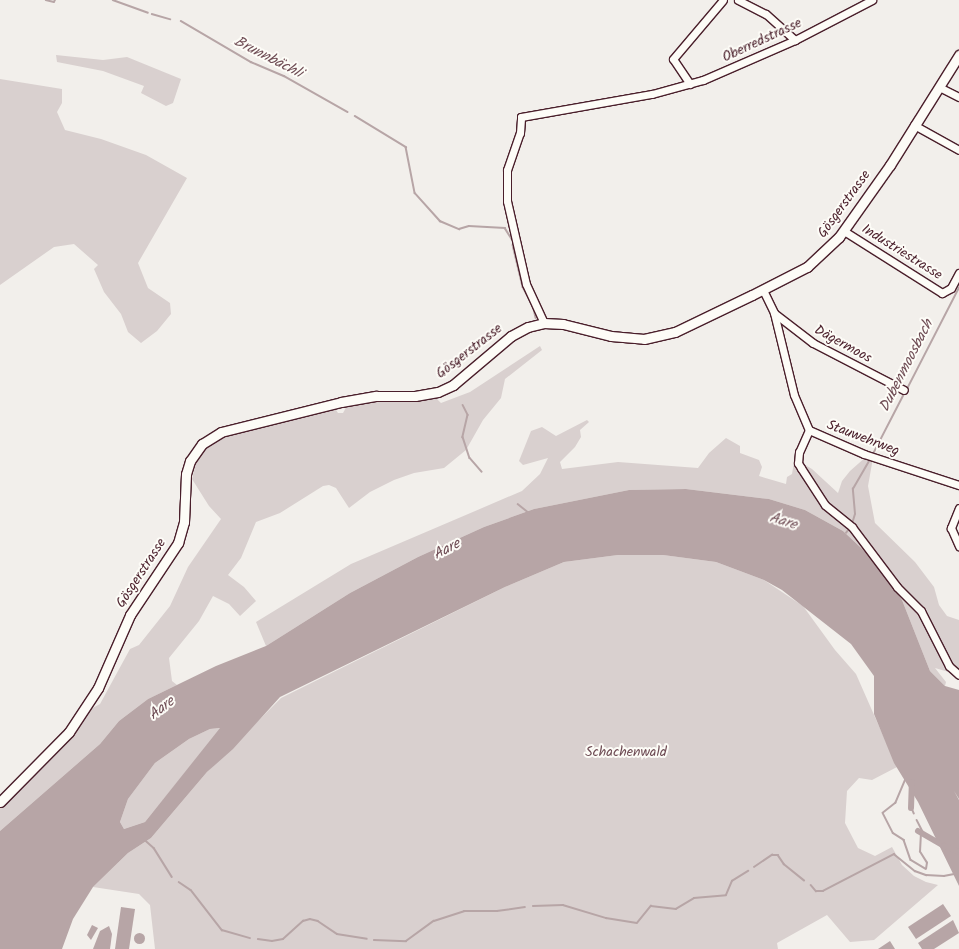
<!DOCTYPE html>
<html>
<head>
<meta charset="utf-8">
<style>
  body { margin:0 }
  #map { position:relative; width:959px; height:949px; overflow:hidden; background:#f2efeb; font-family:Kalam,sans-serif }
  div>[style] { position:absolute }
  .green>* { inset:0; background:#d9d0cf }
  .water>* { inset:0; background:#b7a5a6 }
  .round { border-radius:50% }
  .stream>* { height:1.5px; margin:-0.75px; padding:0 0.75px; transform-origin:0.75px; border-radius:0.75px; background:#b7a5a6 }
  .canal>* { height:6px; margin:-3px; padding:0 3px; transform-origin:3px; border-radius:3px; background:#b7a5a6 }
  .roads { filter:drop-shadow(1px 0 #4a1f2b) drop-shadow(-1px 0 #4a1f2b) drop-shadow(0 1px #4a1f2b) drop-shadow(0 -1px #4a1f2b) }
  .minor>* { height:7px; margin:-3.5px; padding:0 3.5px; transform-origin:3.5px; border-radius:3.5px; background:#fdfcf7 }
  .major>* { height:9px; margin:-4.5px; padding:0 4.5px; transform-origin:4.5px; border-radius:4.5px; background:#fdfcf7 }
  span { translate:-50% -50%; white-space:nowrap; text-align:center; line-height:1.15; -webkit-text-stroke:4px #fdfcf7; paint-order:stroke }
  .street-label { font-size:14px; color:#4a1f2b }
  .park-label { font-size:14px; color:#6e4b54 }
  .water-label { font-size:15px; color:#704e56; font-style:italic }
</style>
</head>
<body>
<div id="map">
  <div class="green">
    <div style="clip-path:polygon(56px 55px,103px 60px,127px 57px,181px 79px,173px 103px,166px 106px,141px 93px,144px 86px,103px 71px,57px 62px)"></div>
    <div style="clip-path:polygon(0 79px,62px 89px,62px 103px,57px 112px,65px 130px,101px 139px,146px 155px,187px 178px,138px 263px,148px 288px,170px 303px,171px 314px,157px 331px,141px 343px,128px 332px,121px 314px,104px 292px,94px 269px,98px 265px,74px 244px,54px 247px,0 285px)"></div>
    <div style="clip-path:polygon(540px 346px,542px 350px,505px 379px,501px 398px,483px 420px,466px 450px,444px 468px,414px 473px,394px 480px,370px 492px,349px 508px,336px 488px,329px 485px,323px 486px,280px 513px,256px 522px,241px 558px,228px 575px,244px 587px,256px 601px,240px 616px,229px 604px,213px 596px,199px 621px,169px 658px,172px 681px,177px 685px,148px 699px,119px 721px,100px 744px,0 831px,0 805px,75px 733px,87px 711px,100px 704px,130px 649px,139px 645px,170px 606px,188px 567px,221px 519px,209px 506px,192px 479px,196px 463px,203px 451px,212px 442px,241px 432px,334px 407px,338px 413px,343px 413px,348px 404px,357px 402px,435px 397px,441px 403px,470px 392px)"></div>
    <div style="clip-path:polygon(587px 420px,589px 422px,580px 430px,581px 437px,575px 447px,560px 462px,562px 469px,618px 462px,698px 468px,709px 453px,726px 438px,740px 446px,740px 453px,759px 460px,762px 467px,759px 476px,786px 484px,787px 477px,792px 474px,794px 462px,800px 462px,812px 469px,838px 493px,842px 481px,850px 471px,867px 456px,873px 458px,868px 486px,875px 523px,915px 562px,934px 587px,939px 605px,947px 616px,959px 620px,959px 675px,935px 668px,946px 682px,945px 686px,930px 671px,902px 600px,874px 560px,843px 531px,805px 510px,769px 499px,686px 489px,629px 490px,534px 509px,484px 527px,418px 557px,350px 593px,266px 646px,256px 622px,351px 564px,522px 491px,540px 474px,548px 458px,523px 465px,519px 461px,531px 431px,542px 427px,556px 436px)"></div>
    <div style="clip-path:polygon(618px 555px,663px 555px,716px 562px,764px 580px,803px 606px,835px 650px,856px 674px,897px 767px,872px 780px,859px 778px,847px 791px,845px 823px,858px 848px,875px 856px,892px 847px,902px 865px,914px 876px,926px 882px,938px 885px,874px 940px,850px 942px,827px 915px,777px 943px,778px 949px,155px 949px,150px 905px,139px 894px,93px 887px,128px 853px,151px 838px,207px 772px,281px 698px,505px 587px,564px 562px)"></div>
    <div style="clip-path:polygon(221px 728px,145px 822px,124px 829px,120px 822px,128px 799px,155px 763px,189px 739px,210px 729px)"></div>
  </div>
  <div class="water">
    <div style="clip-path:polygon(evenodd,686px 489px,769px 499px,805px 510px,843px 531px,874px 560px,902px 600px,930px 671px,945px 686px,959px 690px,959px 799px,954px 791px,959px 800px,959px 886px,918px 802px,894px 763px,874px 714px,874px 676px,851px 644px,782px 590px,764px 580px,716px 562px,663px 555px,618px 555px,564px 562px,505px 587px,280px 697px,233px 749px,207px 772px,151px 838px,128px 853px,93px 887px,73px 919px,62px 949px,0 949px,0 831px,100px 744px,119px 721px,148px 699px,216px 666px,266px 646px,350px 593px,418px 557px,484px 527px,534px 509px,629px 490px,686px 489px,220px 728px,145px 822px,124px 829px,120px 822px,128px 799px,155px 763px,189px 739px,210px 729px,220px 728px)"></div>
    <div style="clip-path:polygon(943px 904px,951px 916px,916px 939px,908px 927px)"></div>
    <div style="clip-path:polygon(121px 907px,135px 909px,129px 949px,115px 949px)"></div>
    <div style="clip-path:polygon(953px 920px,959px 933px,934px 949px,922px 949px,918px 943px)"></div>
    <div style="clip-path:polygon(92px 925px,98px 928px,91px 940px,87px 935px)"></div>
    <div style="clip-path:polygon(109px 926px,112px 934px,110px 949px,93px 949px,100px 931px)"></div>
    <div class="round" style="left:133.5px;top:932.5px;width:11px;height:11px"></div>
    <div style="clip-path:polygon(890px 941px,895px 949px,878px 949px)"></div>
  </div>
  <div class="stream">
    <div style="left:46px;top:0;width:8px;rotate:14deg"></div>
    <div style="left:54px;top:2px;width:2px;rotate:-63deg"></div>
    <div style="left:113px;top:0;width:37px;rotate:20deg"></div>
    <div style="left:152px;top:14px;width:19px;rotate:16deg"></div>
    <div style="left:181px;top:21px;width:81px;rotate:30.4deg"></div>
    <div style="left:251px;top:62px;width:36px;rotate:23deg"></div>
    <div style="left:284px;top:76px;width:73px;rotate:29.4deg"></div>
    <div style="left:355px;top:116px;width:60px;rotate:31.3deg"></div>
    <div style="left:406px;top:147px;width:47px;rotate:78.9deg"></div>
    <div style="left:415px;top:193px;width:38px;rotate:48deg"></div>
    <div style="left:440px;top:221px;width:21px;rotate:23deg"></div>
    <div style="left:459px;top:229px;width:10px;rotate:-17deg"></div>
    <div style="left:469px;top:226px;width:36px;rotate:3deg"></div>
    <div style="left:505px;top:228px;width:13px;rotate:58deg"></div>
    <div style="left:513px;top:245px;width:43px;rotate:76.6deg"></div>
    <div style="left:523px;top:287px;width:17px;rotate:62deg"></div>
    <div style="left:534px;top:309px;width:9px;rotate:77deg"></div>
    <div style="left:907px;top:389px;width:114px;rotate:-62.8deg"></div>
    <div style="left:463px;top:405px;width:11px;rotate:63deg"></div>
    <div style="left:468px;top:415px;width:23px;rotate:103deg"></div>
    <div style="left:463px;top:437px;width:22px;rotate:72deg"></div>
    <div style="left:470px;top:458px;width:18px;rotate:49deg"></div>
    <div style="left:873px;top:454px;width:70px;rotate:-62.7deg"></div>
    <div style="left:518px;top:504px;width:14px;rotate:39deg"></div>
    <div style="left:852px;top:524px;width:10px;rotate:-73deg"></div>
    <div style="left:855px;top:514px;width:25px;rotate:-95deg"></div>
    <div style="left:853px;top:489px;width:34px;rotate:-60deg"></div>
    <div style="left:846px;top:533px;width:5px;rotate:-53deg"></div>
    <div style="left:906px;top:779px;width:26px;rotate:113deg"></div>
    <div style="left:896px;top:803px;width:16px;rotate:142deg"></div>
    <div style="left:883px;top:813px;width:22px;rotate:63deg"></div>
    <div style="left:893px;top:833px;width:13px;rotate:32deg"></div>
    <div style="left:904px;top:840px;width:21px;rotate:71deg"></div>
    <div style="left:911px;top:860px;width:17px;rotate:31deg"></div>
    <div style="left:926px;top:869px;width:6px;rotate:-81deg"></div>
    <div style="left:927px;top:863px;width:13px;rotate:-122deg"></div>
    <div style="left:920px;top:852px;width:20px;rotate:-87deg"></div>
    <div style="left:911px;top:806px;width:8px;rotate:67deg"></div>
    <div style="left:917px;top:820px;width:16px;rotate:63deg"></div>
    <div style="left:145px;top:840px;width:12px;rotate:42deg"></div>
    <div style="left:154px;top:848px;width:34px;rotate:58deg"></div>
    <div style="left:754px;top:867px;width:22px;rotate:-34deg"></div>
    <div style="left:772px;top:855px;width:6px"></div>
    <div style="left:778px;top:855px;width:11px;rotate:56deg"></div>
    <div style="left:784px;top:864px;width:26px;rotate:39deg"></div>
    <div style="left:179px;top:882px;width:14px;rotate:34deg"></div>
    <div style="left:191px;top:890px;width:51px;rotate:52.2deg"></div>
    <div style="left:222px;top:930px;width:29px;rotate:16deg"></div>
    <div style="left:811px;top:885px;width:8px;rotate:50deg"></div>
    <div style="left:816px;top:891px;width:7px"></div>
    <div style="left:823px;top:891px;width:80px;rotate:-27.5deg"></div>
    <div style="left:894px;top:854px;width:27px;rotate:39deg"></div>
    <div style="left:915px;top:871px;width:12px;rotate:20deg"></div>
    <div style="left:926px;top:875px;width:18px;rotate:3deg"></div>
    <div style="left:944px;top:876px;width:10px;rotate:-11deg"></div>
    <div style="left:533px;top:906px;width:30px;rotate:-2deg"></div>
    <div style="left:563px;top:905px;width:45px;rotate:16.8deg"></div>
    <div style="left:606px;top:918px;width:31px;rotate:9deg"></div>
    <div style="left:637px;top:923px;width:22px;rotate:-51deg"></div>
    <div style="left:651px;top:906px;width:25px;rotate:7deg"></div>
    <div style="left:676px;top:909px;width:21px;rotate:-31deg"></div>
    <div style="left:694px;top:898px;width:32px;rotate:-5deg"></div>
    <div style="left:726px;top:895px;width:15px;rotate:-67deg"></div>
    <div style="left:732px;top:881px;width:19px;rotate:-32deg"></div>
    <div style="left:258px;top:939px;width:14px;rotate:8deg"></div>
    <div style="left:272px;top:941px;width:11px;rotate:-10deg"></div>
    <div style="left:283px;top:939px;width:27px;rotate:-42deg"></div>
    <div style="left:303px;top:921px;width:7px;rotate:-16deg"></div>
    <div style="left:310px;top:919px;width:8px;rotate:14deg"></div>
    <div style="left:318px;top:921px;width:23px;rotate:34deg"></div>
    <div style="left:337px;top:934px;width:30px;rotate:9deg"></div>
    <div style="left:374px;top:940px;width:32px;rotate:2deg"></div>
    <div style="left:406px;top:941px;width:34px;rotate:-36deg"></div>
    <div style="left:434px;top:921px;width:32px;rotate:-18deg"></div>
    <div style="left:464px;top:911px;width:33px"></div>
    <div style="left:497px;top:911px;width:28px;rotate:-8deg"></div>
  </div>
  <div class="canal">
    <div style="left:911px;top:808px;width:26px;rotate:-88deg"></div>
    <div style="left:918px;top:831px;width:30px;rotate:30deg"></div>
    <div style="left:944px;top:846px;width:16px;rotate:22deg"></div>
  </div>
  <div class="roads">
    <div class="minor">
      <div style="left:738px;top:0;width:31px;rotate:27deg"></div>
      <div style="left:766px;top:14px;width:39px;rotate:42deg"></div>
      <div style="left:690px;top:84px;width:30px;rotate:-124deg"></div>
      <div style="left:673px;top:59px;width:77px;rotate:-49.7deg"></div>
      <div style="left:939px;top:87px;width:22px;rotate:27deg"></div>
      <div style="left:914px;top:125px;width:51px;rotate:29.1deg"></div>
      <div style="left:844px;top:231px;width:116px;rotate:32.3deg"></div>
      <div style="left:942px;top:293px;width:10px;rotate:-29deg"></div>
      <div style="left:951px;top:288px;width:17px;rotate:-62deg"></div>
      <div style="left:763px;top:290px;width:25px;rotate:64deg"></div>
      <div style="left:774px;top:313px;width:84px;rotate:76.3deg"></div>
      <div style="left:794px;top:395px;width:38px;rotate:67deg"></div>
      <div style="left:809px;top:430px;width:60px;rotate:23.6deg"></div>
      <div style="left:864px;top:454px;width:100px;rotate:18.1deg"></div>
      <div style="left:774px;top:313px;width:49px;rotate:37.6deg"></div>
      <div style="left:813px;top:343px;width:102px;rotate:27.3deg"></div>
      <div style="left:544px;top:323px;width:43px;rotate:-114.8deg"></div>
      <div style="left:526px;top:284px;width:85px;rotate:-102.9deg"></div>
      <div style="left:507px;top:201px;width:31px;rotate:-90deg"></div>
      <div style="left:507px;top:170px;width:39px;rotate:-71deg"></div>
      <div style="left:520px;top:133px;width:16px;rotate:-86deg"></div>
      <div style="left:521px;top:117px;width:133px;rotate:-10deg"></div>
      <div style="left:652px;top:94px;width:53px;rotate:-15.4deg"></div>
      <div style="left:703px;top:80px;width:100px;rotate:-23.5deg"></div>
      <div style="left:795px;top:40px;width:87px;rotate:-27.5deg"></div>
      <div style="left:809px;top:430px;width:24px;rotate:114deg"></div>
      <div style="left:799px;top:452px;width:11px;rotate:95deg"></div>
      <div style="left:798px;top:463px;width:6px;rotate:59deg"></div>
      <div style="left:801px;top:468px;width:44px;rotate:57deg"></div>
      <div style="left:825px;top:505px;width:35px;rotate:39deg"></div>
      <div style="left:852px;top:527px;width:75px;rotate:53.1deg"></div>
      <div style="left:897px;top:587px;width:34px;rotate:45deg"></div>
      <div style="left:921px;top:611px;width:62px;rotate:63deg"></div>
      <div style="left:949px;top:666px;width:13px;rotate:42deg"></div>
      <div style="left:959px;top:508px;width:22px;rotate:112deg"></div>
      <div style="left:951px;top:528px;width:20px;rotate:66deg"></div>
    </div>
    <div class="major">
      <div style="left:0;top:802px;width:98px;rotate:-45.4deg"></div>
      <div style="left:69px;top:732px;width:53px;rotate:-56.6deg"></div>
      <div style="left:98px;top:688px;width:80px;rotate:-66.3deg"></div>
      <div style="left:130px;top:615px;width:87px;rotate:-56.3deg"></div>
      <div style="left:178px;top:543px;width:22px;rotate:-74deg"></div>
      <div style="left:184px;top:522px;width:48px;rotate:-87.6deg"></div>
      <div style="left:186px;top:474px;width:14px;rotate:-73deg"></div>
      <div style="left:190px;top:461px;width:21px;rotate:-55deg"></div>
      <div style="left:202px;top:444px;width:22px;rotate:-32deg"></div>
      <div style="left:221px;top:432px;width:124px;rotate:-14deg"></div>
      <div style="left:341px;top:402px;width:36px;rotate:-10deg"></div>
      <div style="left:376px;top:396px;width:39px"></div>
      <div style="left:415px;top:396px;width:23px;rotate:-10deg"></div>
      <div style="left:438px;top:392px;width:17px;rotate:-25deg"></div>
      <div style="left:453px;top:385px;width:76px;rotate:-40.2deg"></div>
      <div style="left:511px;top:336px;width:19px;rotate:-28deg"></div>
      <div style="left:528px;top:327px;width:16px;rotate:-14deg"></div>
      <div style="left:544px;top:323px;width:19px;rotate:3deg"></div>
      <div style="left:563px;top:324px;width:49px;rotate:14deg"></div>
      <div style="left:611px;top:336px;width:33px;rotate:5deg"></div>
      <div style="left:644px;top:339px;width:32px;rotate:-13deg"></div>
      <div style="left:675px;top:332px;width:85px;rotate:-25.7deg"></div>
      <div style="left:752px;top:295px;width:62px;rotate:-27deg"></div>
      <div style="left:807px;top:267px;width:44px;rotate:-43.2deg"></div>
      <div style="left:839px;top:237px;width:88px;rotate:-54.7deg"></div>
      <div style="left:890px;top:165px;width:130px;rotate:-57.9deg"></div>
    </div>
  </div>
  <div class="street-label">
    <span style="left:762px;top:40px;rotate:-25deg">Oberredstrasse</span>
    <span style="left:844px;top:204px;rotate:-54deg">Gösgerstrasse</span>
    <span style="left:902px;top:252px;rotate:32deg">Industriestrasse</span>
    <span style="left:843px;top:344px;rotate:29deg">Dägermoos</span>
    <span style="left:469px;top:351px;rotate:-38deg">Gösgerstrasse</span>
    <span style="left:863px;top:438px;rotate:21deg">Stauwehrweg</span>
    <span style="left:141px;top:573px;rotate:-57deg">Gösgerstrasse</span>
  </div>
  <div class="park-label">
    <span style="left:626px;top:752px">Schachenwald</span>
  </div>
  <div class="water-label">
    <span style="left:268px;top:58px;rotate:27deg">Brunnbächli</span>
    <span style="left:907px;top:366px;rotate:-63deg">Dubenmoosbach</span>
    <span style="left:783px;top:522px;rotate:17deg">Aare</span>
    <span style="left:447px;top:550px;rotate:-28deg">Aare</span>
    <span style="left:162px;top:709px;rotate:-37deg">Aare</span>
  </div>
</div>
</body>
</html>
